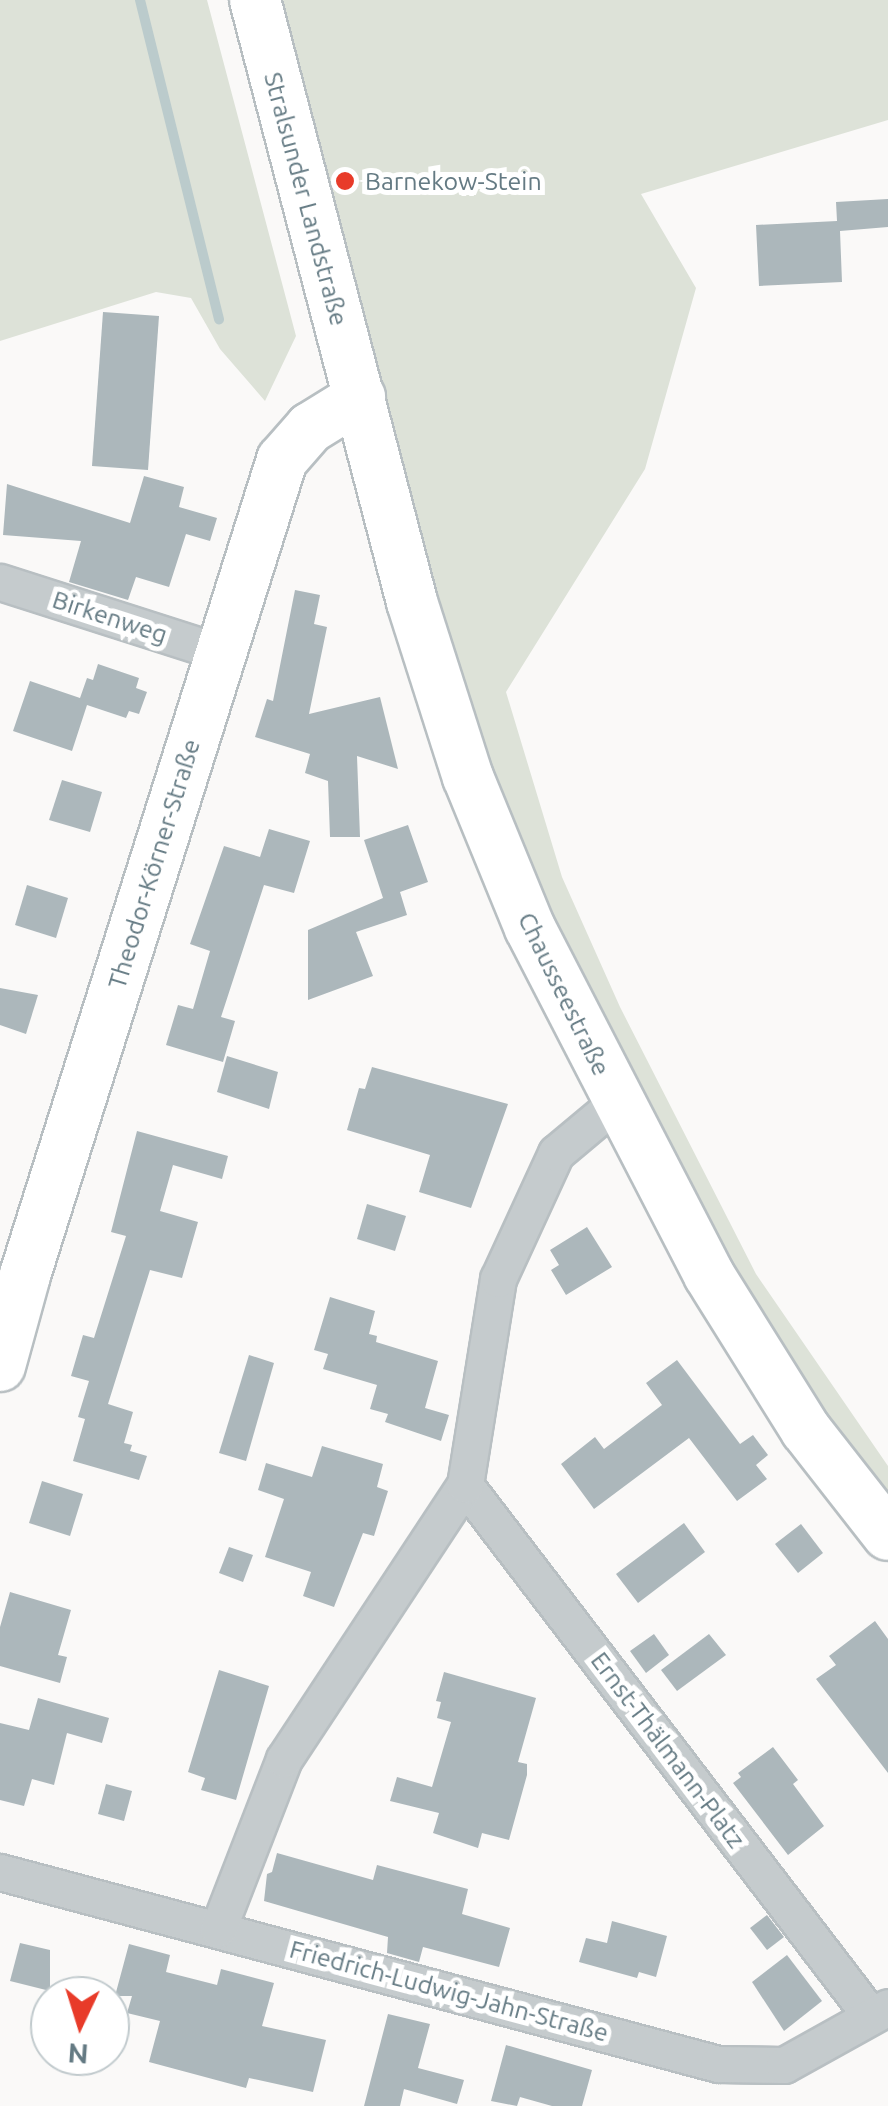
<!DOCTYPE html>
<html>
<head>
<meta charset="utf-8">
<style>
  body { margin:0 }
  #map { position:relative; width:888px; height:2106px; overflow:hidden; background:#faf9f8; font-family:Ubuntu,sans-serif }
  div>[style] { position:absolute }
  .green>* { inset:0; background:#dde2d8 }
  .stream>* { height:10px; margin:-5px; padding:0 5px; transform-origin:5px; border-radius:5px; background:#bbcbcc }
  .building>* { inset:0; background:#acb7bb }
  .roads { filter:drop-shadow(2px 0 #b8bfc2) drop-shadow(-2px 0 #b8bfc2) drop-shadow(0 2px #b8bfc2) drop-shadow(0 -2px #b8bfc2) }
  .street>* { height:35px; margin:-17.5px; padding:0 17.5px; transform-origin:17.5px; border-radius:17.5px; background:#c5cbcd }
  .secondary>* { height:50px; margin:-25px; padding:0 25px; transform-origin:25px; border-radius:25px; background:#fff }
  .dots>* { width:28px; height:28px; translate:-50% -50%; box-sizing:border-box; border:5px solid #fff; border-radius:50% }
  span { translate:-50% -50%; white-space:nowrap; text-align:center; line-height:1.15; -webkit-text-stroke:10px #fff; paint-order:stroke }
  .poi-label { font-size:25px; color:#647a83 }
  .left { translate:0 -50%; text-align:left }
  .street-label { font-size:25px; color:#647a83 }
  .north { position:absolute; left:30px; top:1976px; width:100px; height:100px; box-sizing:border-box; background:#fff; border:2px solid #c1cacd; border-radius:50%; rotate:184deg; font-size:28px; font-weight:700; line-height:40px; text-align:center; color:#647a83 }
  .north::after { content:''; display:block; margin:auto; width:35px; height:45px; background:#e83b29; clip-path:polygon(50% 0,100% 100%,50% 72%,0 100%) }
</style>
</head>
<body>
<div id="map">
  <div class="green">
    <div style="clip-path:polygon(0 0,207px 0,296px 336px,265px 401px,220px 349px,191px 298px,156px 292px,0 341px)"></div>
    <div style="clip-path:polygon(273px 0,888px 0,888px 120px,641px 194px,696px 288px,645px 469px,506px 692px,562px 877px,620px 1007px,756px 1274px,888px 1466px,888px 1505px,824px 1416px,728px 1265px,549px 920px,488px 770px,432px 598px)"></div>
  </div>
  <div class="stream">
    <div style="left:140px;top:0;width:329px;rotate:76.1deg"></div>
  </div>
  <div class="building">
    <div style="clip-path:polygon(888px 199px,888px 227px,840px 231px,842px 282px,759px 286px,756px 225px,837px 221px,836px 202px)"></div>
    <div style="clip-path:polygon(103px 312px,159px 316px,148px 470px,92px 466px)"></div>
    <div style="clip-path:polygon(144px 476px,184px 487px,179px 507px,217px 518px,210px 541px,186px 534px,169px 587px,136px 577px,128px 600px,69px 582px,81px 541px,3px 535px,7px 484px,130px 523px)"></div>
    <div style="clip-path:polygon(295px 590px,320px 595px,314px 624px,327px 627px,309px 714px,380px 697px,398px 769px,357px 756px,360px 837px,330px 837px,328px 781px,305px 773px,310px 754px,255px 737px,267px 699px,273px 701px)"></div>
    <div style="clip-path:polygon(98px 664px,139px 678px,136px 688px,147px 692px,139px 714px,129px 711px,126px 718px,87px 705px,72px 751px,13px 731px,30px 681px,80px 698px,87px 678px,93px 680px)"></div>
    <div style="clip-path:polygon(62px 780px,102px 792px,90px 832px,49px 820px)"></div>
    <div style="clip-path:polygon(408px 825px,428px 882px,400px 892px,407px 915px,356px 932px,373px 976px,308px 1000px,308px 930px,383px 898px,364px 840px)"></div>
    <div style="clip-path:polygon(269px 829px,310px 841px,294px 893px,264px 885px,221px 1017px,235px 1021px,223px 1062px,166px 1045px,178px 1005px,193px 1009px,210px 951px,190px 944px,224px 846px,260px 857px)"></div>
    <div style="clip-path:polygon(27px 885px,68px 898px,56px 938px,15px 925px)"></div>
    <div style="clip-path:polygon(0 988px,38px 995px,26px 1034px,0 1025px)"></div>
    <div style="clip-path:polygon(227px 1056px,278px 1072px,269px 1109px,217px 1092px)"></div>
    <div style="clip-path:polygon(372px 1067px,508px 1104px,471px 1208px,419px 1192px,430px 1155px,347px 1130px,359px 1088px,365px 1089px)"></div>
    <div style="clip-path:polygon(137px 1131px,228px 1156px,222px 1179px,173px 1165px,160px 1211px,198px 1222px,182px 1278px,150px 1270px,108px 1404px,133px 1412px,124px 1443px,132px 1445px,130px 1451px,147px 1456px,139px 1480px,73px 1461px,85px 1419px,78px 1417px,89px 1381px,71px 1376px,83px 1335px,94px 1338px,126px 1236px,111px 1232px)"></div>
    <div style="clip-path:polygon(367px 1204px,406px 1216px,395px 1251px,357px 1239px)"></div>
    <div style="clip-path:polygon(587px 1227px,612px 1267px,566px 1295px,551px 1270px,559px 1265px,550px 1250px)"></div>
    <div style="clip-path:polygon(330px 1297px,375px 1311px,369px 1334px,377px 1336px,376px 1342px,438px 1361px,425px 1408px,449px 1415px,441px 1441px,385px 1422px,388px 1414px,370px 1409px,377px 1385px,323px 1369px,328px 1354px,314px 1350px)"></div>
    <div style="clip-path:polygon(249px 1355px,274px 1363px,246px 1461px,219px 1453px)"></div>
    <div style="clip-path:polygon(677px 1360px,740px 1444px,753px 1435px,768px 1455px,756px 1465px,767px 1479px,737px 1501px,689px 1438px,594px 1509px,561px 1464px,595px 1437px,604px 1449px,662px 1405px,646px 1383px)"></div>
    <div style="clip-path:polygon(322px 1446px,383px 1464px,377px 1487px,388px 1491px,374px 1536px,363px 1533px,334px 1607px,303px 1596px,311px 1572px,265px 1557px,284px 1499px,258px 1490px,266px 1463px,312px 1477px)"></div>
    <div style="clip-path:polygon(42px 1481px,83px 1494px,70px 1536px,29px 1523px)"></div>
    <div style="clip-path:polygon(684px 1523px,705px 1552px,638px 1603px,616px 1574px)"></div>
    <div style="clip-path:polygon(801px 1524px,823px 1553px,798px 1573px,775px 1544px)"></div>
    <div style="clip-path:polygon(229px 1547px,253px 1555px,243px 1582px,219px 1573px)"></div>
    <div style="clip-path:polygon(10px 1592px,71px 1610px,58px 1655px,67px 1657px,60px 1683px,0 1666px,0 1627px)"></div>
    <div style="clip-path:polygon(875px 1621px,888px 1639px,888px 1773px,816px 1679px,836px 1665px,829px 1656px)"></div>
    <div style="clip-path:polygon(654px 1634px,669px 1655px,646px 1673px,630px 1651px)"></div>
    <div style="clip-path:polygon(709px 1634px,726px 1655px,677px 1691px,661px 1670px)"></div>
    <div style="clip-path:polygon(219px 1670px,269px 1686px,236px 1800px,201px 1790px,205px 1778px,188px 1772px)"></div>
    <div style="clip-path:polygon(444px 1672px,536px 1698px,518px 1762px,527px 1764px,527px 1775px,509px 1840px,482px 1833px,478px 1848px,433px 1833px,439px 1813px,390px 1801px,397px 1777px,432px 1787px,451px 1722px,437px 1718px,441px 1702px,436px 1701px)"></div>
    <div style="clip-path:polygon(38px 1698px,109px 1718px,102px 1743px,67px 1733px,54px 1785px,32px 1779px,24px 1806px,0 1800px,0 1723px,29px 1730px)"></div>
    <div style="clip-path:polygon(773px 1747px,798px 1780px,793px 1784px,824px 1826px,788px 1855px,733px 1783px,741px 1777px,738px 1773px)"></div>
    <div style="clip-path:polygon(106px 1784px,132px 1791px,124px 1821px,98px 1814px)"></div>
    <div style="clip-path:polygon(277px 1853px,373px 1880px,377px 1865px,468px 1889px,462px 1914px,510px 1928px,499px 1967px,423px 1947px,419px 1962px,387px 1953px,388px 1937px,264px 1901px,267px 1874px,272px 1872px)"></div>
    <div style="clip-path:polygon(767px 1915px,784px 1937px,767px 1950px,750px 1928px)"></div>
    <div style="clip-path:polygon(612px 1921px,667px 1936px,656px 1977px,639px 1972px,637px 1978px,579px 1962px,586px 1938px,607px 1943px)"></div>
    <div style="clip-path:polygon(20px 1943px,50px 1950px,50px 1991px,10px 1981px)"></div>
    <div style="clip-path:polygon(129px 1944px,170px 1955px,166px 1972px,217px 1985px,221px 1969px,274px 1983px,262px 2026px,326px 2040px,313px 2092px,249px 2078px,246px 2088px,149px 2062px,160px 2021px,127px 2013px,132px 1996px,115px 1996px)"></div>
    <div style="clip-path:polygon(787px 1955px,822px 2001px,784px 2031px,752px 1982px)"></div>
    <div style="clip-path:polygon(388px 2014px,430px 2024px,418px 2068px,464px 2080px,457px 2104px,404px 2089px,400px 2106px,364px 2106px)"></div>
    <div style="clip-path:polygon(506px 2045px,592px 2070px,582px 2106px,552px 2106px,520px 2097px,517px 2106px,491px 2101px)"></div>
  </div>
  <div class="roads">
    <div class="street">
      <div style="left:0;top:582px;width:231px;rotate:17.7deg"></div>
      <div style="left:465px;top:1485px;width:667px;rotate:52.61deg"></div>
      <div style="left:0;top:1872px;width:743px;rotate:14.97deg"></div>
      <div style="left:718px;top:2064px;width:66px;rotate:0.9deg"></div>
      <div style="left:784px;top:2065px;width:119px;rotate:-29.1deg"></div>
      <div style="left:218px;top:1929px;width:182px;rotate:-68.8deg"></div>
      <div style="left:284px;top:1759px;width:328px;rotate:-56.6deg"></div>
      <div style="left:465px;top:1485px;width:209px;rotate:-80.9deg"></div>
      <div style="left:498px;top:1279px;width:139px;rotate:-65.3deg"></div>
      <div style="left:556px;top:1153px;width:80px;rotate:-39.9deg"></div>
    </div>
    <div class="secondary">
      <div style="left:255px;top:0;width:622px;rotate:75.38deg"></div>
      <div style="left:412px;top:602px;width:184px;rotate:72.3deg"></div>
      <div style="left:468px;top:777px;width:163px;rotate:67.7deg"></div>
      <div style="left:530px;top:928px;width:390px;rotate:62.7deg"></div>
      <div style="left:709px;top:1275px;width:183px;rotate:58deg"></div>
      <div style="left:806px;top:1430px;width:133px;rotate:52deg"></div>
      <div style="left:0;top:1366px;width:94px;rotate:-74.6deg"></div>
      <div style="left:25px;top:1275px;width:855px;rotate:-72.5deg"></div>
      <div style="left:282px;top:460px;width:43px;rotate:-48.8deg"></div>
      <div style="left:310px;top:428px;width:59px;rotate:-31.8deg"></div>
    </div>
  </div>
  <div class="dots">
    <div style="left:345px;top:181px;background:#e83b29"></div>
  </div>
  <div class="poi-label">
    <span class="left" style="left:365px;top:181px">Barnekow-Stein</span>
  </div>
  <div class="street-label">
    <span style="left:306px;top:199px;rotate:75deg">Stralsunder Landstraße</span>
    <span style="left:110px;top:617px;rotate:18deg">Birkenweg</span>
    <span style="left:154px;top:864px;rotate:-73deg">Theodor-Körner-Straße</span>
    <span style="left:564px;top:994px;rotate:64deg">Chausseestraße</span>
    <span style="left:668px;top:1750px;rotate:53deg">Ernst-Thälmann-Platz</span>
    <span style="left:449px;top:1991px;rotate:15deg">Friedrich-Ludwig-Jahn-Straße</span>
  </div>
  <div class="north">N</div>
</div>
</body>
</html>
